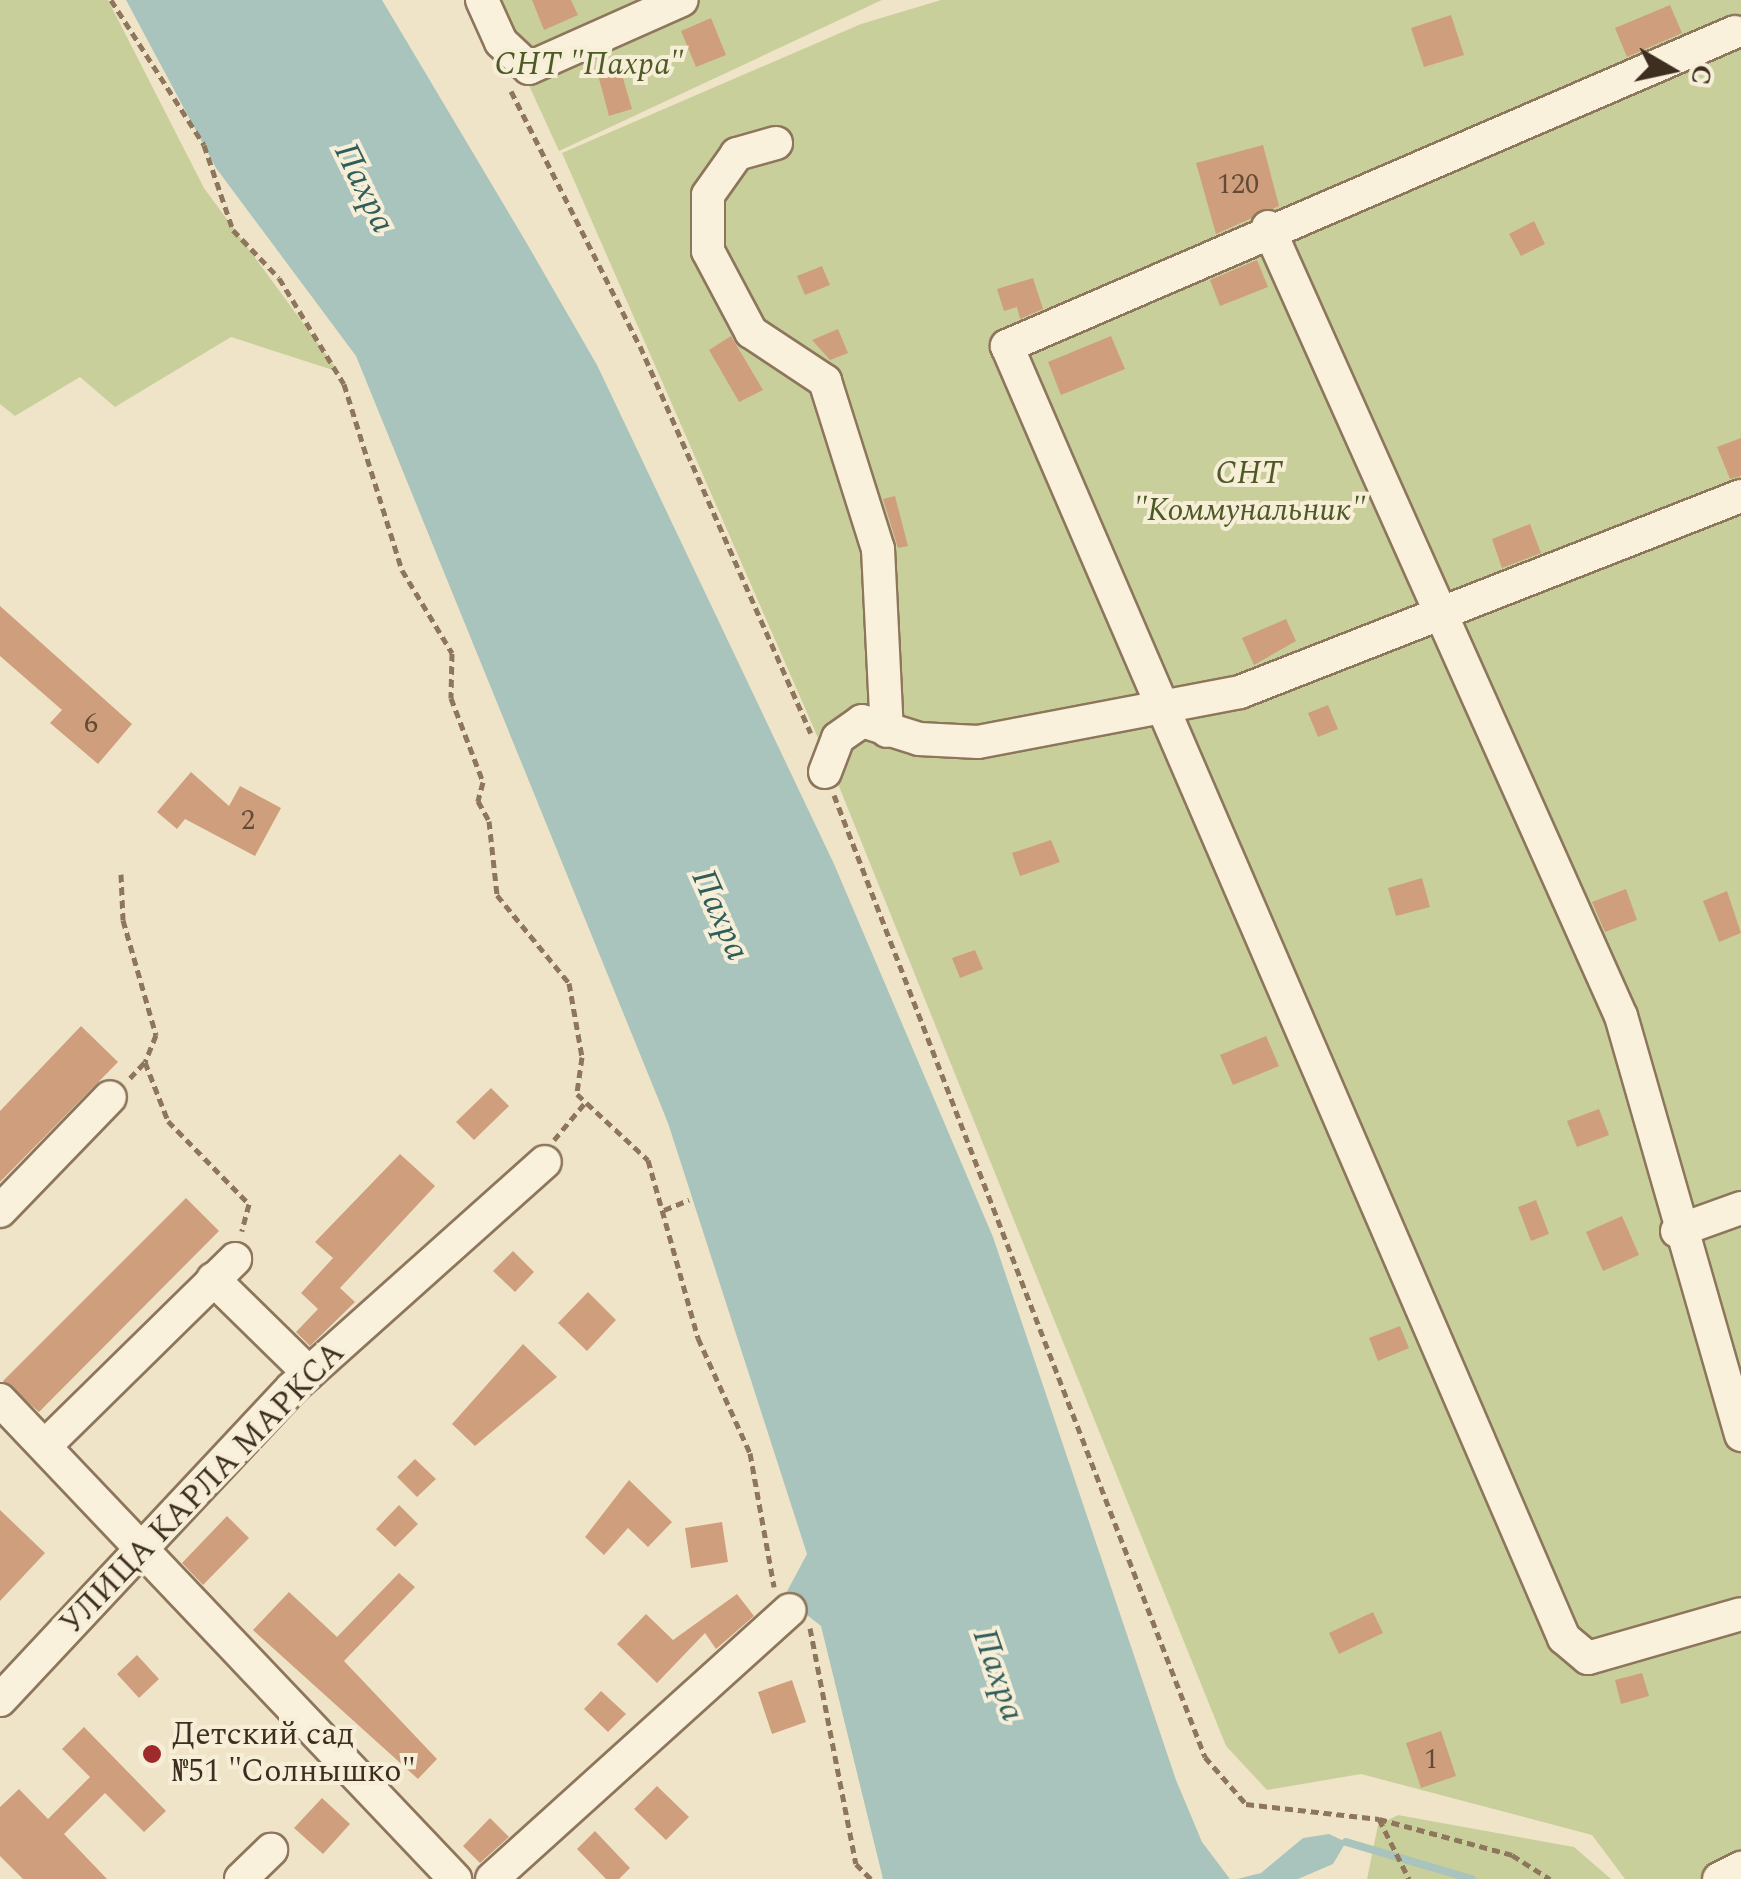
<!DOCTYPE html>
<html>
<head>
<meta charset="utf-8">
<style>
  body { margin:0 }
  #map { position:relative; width:1741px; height:1879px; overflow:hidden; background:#f0e4c8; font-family:Spectral,serif }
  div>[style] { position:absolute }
  .green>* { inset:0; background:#c9cf9b }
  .water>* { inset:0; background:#a9c4bc }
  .stream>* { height:8px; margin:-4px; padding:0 4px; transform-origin:4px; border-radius:4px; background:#a9c4bc }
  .building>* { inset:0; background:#cf9f7d }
  .path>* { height:5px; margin-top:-2.5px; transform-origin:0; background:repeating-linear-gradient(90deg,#8d765c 0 8px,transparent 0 13px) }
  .roads { filter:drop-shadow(2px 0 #8d765c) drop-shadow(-2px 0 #8d765c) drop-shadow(0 2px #8d765c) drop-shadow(0 -2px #8d765c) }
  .minor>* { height:32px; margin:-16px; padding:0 16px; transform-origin:16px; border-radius:16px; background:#faf1dc }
  .dots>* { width:28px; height:28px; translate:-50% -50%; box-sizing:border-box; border:5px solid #f7eed8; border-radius:50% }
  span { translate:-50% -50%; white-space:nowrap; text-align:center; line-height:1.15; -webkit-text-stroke:8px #f7eed8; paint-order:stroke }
  .number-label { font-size:28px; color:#624a37 }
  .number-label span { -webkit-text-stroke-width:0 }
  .park-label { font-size:32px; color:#4d5a26; font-style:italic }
  .street-label { font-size:32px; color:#3d2e20 }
  .poi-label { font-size:32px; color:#3d2e20 }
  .left { translate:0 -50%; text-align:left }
  .water-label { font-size:35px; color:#2f5d5a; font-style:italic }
  .north { position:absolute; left:1621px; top:20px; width:100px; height:100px; -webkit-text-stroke:8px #f7eed8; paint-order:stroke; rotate:99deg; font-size:28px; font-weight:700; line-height:40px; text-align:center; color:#3d2e20 }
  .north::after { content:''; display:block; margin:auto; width:35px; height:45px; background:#3d2e20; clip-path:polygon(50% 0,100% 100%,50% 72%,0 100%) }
</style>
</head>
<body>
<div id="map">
  <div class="green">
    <div style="clip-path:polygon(0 0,108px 0,204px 188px,339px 372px,231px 337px,115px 407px,80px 377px,15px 416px,0 404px)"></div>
    <div style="clip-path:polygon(490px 0,882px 0,559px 151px)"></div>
    <div style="clip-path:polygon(941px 0,1741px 0,1741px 1879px,1625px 1879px,1592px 1835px,1361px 1774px,1267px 1790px,1226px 1746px,836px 779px,562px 153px,861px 24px)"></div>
    <div style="clip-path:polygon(1398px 1815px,1574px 1847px,1611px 1879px,1367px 1879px,1378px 1825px)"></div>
  </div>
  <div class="water">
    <div style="clip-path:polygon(126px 0,382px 0,526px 242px,597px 365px,834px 864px,993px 1237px,1176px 1780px,1202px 1842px,1230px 1879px,883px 1879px,821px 1626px,784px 1597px,807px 1554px,668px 1123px,356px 356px,216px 168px)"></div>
    <div style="clip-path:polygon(1329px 1834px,1346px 1842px,1333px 1864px,1298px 1879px,1237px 1879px,1261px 1873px,1303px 1838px)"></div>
  </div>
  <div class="stream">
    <div style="left:1346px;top:1842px;width:131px;rotate:16.4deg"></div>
  </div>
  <div class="building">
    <div style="clip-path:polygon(532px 0,571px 0,578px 15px,544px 30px)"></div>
    <div style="clip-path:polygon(1670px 5px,1682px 33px,1627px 57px,1615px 28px)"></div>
    <div style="clip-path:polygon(1451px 15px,1464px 55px,1424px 67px,1411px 28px)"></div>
    <div style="clip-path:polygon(711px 18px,726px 55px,696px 67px,681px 31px)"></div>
    <div style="clip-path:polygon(620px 68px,632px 109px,609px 116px,598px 75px)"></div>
    <div style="clip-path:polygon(1263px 145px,1279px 206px,1216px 234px,1196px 163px)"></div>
    <div style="clip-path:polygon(1534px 221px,1545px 244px,1521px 256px,1509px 234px)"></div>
    <div style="clip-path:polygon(1257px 260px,1268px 287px,1220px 306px,1210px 280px)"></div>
    <div style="clip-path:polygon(822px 266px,830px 285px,805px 295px,797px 276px)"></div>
    <div style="clip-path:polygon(1033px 278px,1043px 309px,1020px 319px,1017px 307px,1004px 311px,997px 289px)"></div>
    <div style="clip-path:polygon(838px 329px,848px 353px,830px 360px,812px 340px)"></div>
    <div style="clip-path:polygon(731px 336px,763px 390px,739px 402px,709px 350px)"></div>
    <div style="clip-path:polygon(1111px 336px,1125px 369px,1061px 395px,1048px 362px)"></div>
    <div style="clip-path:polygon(1741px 438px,1741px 476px,1730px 479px,1717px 447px)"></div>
    <div style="clip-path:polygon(895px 496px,908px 546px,898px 548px,883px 499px)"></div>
    <div style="clip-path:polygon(1530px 524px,1541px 553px,1502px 568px,1492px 539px)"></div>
    <div style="clip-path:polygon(0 606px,132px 724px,98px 764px,50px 723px,62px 710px,0 656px)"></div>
    <div style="clip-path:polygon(1286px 619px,1296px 641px,1254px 665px,1242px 638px)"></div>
    <div style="clip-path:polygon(1328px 705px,1338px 729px,1318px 737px,1308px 713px)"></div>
    <div style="clip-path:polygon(191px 772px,229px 806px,240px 786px,281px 808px,255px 856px,185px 819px,177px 829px,157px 812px)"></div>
    <div style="clip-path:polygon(1051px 840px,1060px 862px,1020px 876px,1012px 853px)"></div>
    <div style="clip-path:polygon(1422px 878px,1430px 907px,1396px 916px,1388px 888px)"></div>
    <div style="clip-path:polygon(1626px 889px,1637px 920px,1605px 932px,1592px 902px)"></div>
    <div style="clip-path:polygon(1727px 891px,1741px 933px,1719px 942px,1703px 901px)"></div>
    <div style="clip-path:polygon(975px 950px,983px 969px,960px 978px,952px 958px)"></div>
    <div style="clip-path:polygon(81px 1026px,118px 1062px,0 1182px,0 1111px)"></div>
    <div style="clip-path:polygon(1266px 1036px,1279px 1066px,1233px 1085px,1220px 1055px)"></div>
    <div style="clip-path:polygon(491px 1088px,509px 1106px,474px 1140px,456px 1122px)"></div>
    <div style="clip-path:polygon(1599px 1109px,1609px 1135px,1577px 1147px,1567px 1121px)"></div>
    <div style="clip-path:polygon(400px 1154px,435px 1186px,340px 1288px,355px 1302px,310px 1346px,296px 1332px,318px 1309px,301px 1293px,333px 1258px,315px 1242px)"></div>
    <div style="clip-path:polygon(186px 1198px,219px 1231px,39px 1412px,3px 1381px)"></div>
    <div style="clip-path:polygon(1536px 1200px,1549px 1234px,1531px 1241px,1518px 1207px)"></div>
    <div style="clip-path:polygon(1622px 1216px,1639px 1255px,1603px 1271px,1586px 1232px)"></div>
    <div style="clip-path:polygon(513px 1251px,534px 1272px,515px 1292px,493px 1271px)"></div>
    <div style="clip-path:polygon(588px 1292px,616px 1320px,587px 1351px,558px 1323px)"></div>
    <div style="clip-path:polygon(1400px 1326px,1409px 1348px,1378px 1361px,1369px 1338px)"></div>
    <div style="clip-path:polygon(523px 1344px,557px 1377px,475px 1446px,452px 1424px)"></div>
    <div style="clip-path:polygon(415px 1459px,436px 1479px,417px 1497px,397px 1477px)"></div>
    <div style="clip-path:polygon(629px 1480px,672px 1522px,648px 1547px,628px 1528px,604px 1555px,585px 1537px)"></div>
    <div style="clip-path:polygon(399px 1505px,418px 1524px,395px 1547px,376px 1529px)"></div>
    <div style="clip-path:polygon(0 1510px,45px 1553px,0 1601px)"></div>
    <div style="clip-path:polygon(227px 1516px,249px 1538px,203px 1585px,182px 1563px)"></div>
    <div style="clip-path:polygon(722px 1522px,728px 1562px,691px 1568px,685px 1528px)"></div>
    <div style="clip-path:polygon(399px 1573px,415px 1587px,344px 1661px,437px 1759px,418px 1779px,253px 1630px,289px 1592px,337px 1637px)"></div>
    <div style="clip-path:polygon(737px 1594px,754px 1616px,716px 1649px,705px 1633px,657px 1683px,617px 1644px,646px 1614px,673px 1640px)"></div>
    <div style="clip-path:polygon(1373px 1612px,1383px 1633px,1339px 1654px,1329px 1633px)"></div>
    <div style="clip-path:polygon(137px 1655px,159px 1679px,139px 1698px,117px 1674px)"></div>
    <div style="clip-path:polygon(1642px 1673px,1649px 1696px,1621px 1704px,1615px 1680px)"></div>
    <div style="clip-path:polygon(792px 1680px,806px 1722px,772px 1734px,758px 1692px)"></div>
    <div style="clip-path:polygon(601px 1691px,626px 1714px,608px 1732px,584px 1709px)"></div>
    <div style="clip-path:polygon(84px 1727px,166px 1811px,144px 1832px,105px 1793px,64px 1834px,107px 1879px,23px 1879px,0 1856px,0 1807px,19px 1789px,48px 1819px,90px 1777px,62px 1749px)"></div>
    <div style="clip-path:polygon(1441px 1731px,1456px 1776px,1421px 1788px,1406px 1743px)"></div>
    <div style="clip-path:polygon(657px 1786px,689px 1817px,666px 1840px,634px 1809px)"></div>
    <div style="clip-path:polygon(322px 1798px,350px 1824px,323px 1854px,294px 1828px)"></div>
    <div style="clip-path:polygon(490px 1818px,509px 1837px,480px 1863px,463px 1846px)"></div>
    <div style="clip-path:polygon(595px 1831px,630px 1868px,619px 1879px,606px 1879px,577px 1849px)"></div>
  </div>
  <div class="path">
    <div style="left:111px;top:0;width:172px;rotate:57.3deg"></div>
    <div style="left:204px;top:145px;width:90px;rotate:71.2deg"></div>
    <div style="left:233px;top:230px;width:66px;rotate:46.2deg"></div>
    <div style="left:279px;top:278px;width:124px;rotate:58.5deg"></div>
    <div style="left:344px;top:384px;width:195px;rotate:72.7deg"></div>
    <div style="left:402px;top:570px;width:97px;rotate:58.9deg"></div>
    <div style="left:452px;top:653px;width:45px;rotate:91.3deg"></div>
    <div style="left:451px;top:698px;width:90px;rotate:69.1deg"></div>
    <div style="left:483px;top:782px;width:20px;rotate:105deg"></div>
    <div style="left:478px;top:801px;width:23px;rotate:61deg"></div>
    <div style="left:489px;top:821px;width:74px;rotate:83.8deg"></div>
    <div style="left:497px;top:895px;width:114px;rotate:50.7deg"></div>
    <div style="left:569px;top:983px;width:75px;rotate:80deg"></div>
    <div style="left:582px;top:1057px;width:37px;rotate:98deg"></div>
    <div style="left:577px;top:1094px;width:97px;rotate:42.9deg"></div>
    <div style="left:648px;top:1160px;width:185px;rotate:74.3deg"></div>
    <div style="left:698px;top:1338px;width:126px;rotate:65.7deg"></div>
    <div style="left:750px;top:1453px;width:136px;rotate:79.8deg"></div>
    <div style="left:511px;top:91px;width:286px;rotate:63.2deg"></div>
    <div style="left:640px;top:346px;width:423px;rotate:66.2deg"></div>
    <div style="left:834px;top:795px;width:1031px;rotate:68.91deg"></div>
    <div style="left:1205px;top:1757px;width:62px;rotate:48.9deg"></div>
    <div style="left:1246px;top:1804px;width:134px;rotate:6.4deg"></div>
    <div style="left:1379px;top:1819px;width:67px;rotate:63.4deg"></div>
    <div style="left:121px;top:874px;width:46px;rotate:87.5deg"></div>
    <div style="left:123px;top:920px;width:120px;rotate:74deg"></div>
    <div style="left:156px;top:1035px;width:29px;rotate:112deg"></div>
    <div style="left:145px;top:1062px;width:63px;rotate:68.7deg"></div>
    <div style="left:168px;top:1121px;width:116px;rotate:45.7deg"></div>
    <div style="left:249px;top:1204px;width:28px;rotate:105deg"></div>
    <div style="left:130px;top:1078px;width:22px;rotate:-47deg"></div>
    <div style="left:554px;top:1140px;width:47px;rotate:-50.2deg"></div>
    <div style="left:664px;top:1210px;width:27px;rotate:-22deg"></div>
    <div style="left:810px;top:1628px;width:240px;rotate:79deg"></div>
    <div style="left:856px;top:1864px;width:21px;rotate:45deg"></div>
    <div style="left:1379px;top:1819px;width:138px;rotate:15.1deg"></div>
    <div style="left:1512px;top:1855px;width:45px;rotate:32.3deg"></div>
  </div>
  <div class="roads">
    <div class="minor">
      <div style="left:482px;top:0;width:46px;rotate:65.7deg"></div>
      <div style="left:501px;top:42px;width:38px;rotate:43deg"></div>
      <div style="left:529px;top:68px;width:167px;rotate:-24deg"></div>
      <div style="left:1735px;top:32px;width:793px;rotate:156.67deg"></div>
      <div style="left:1007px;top:346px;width:1407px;rotate:66.68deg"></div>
      <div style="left:1564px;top:1638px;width:31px;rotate:40deg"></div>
      <div style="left:1588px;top:1658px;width:159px;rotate:-16deg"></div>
      <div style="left:776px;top:143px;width:41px;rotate:164.2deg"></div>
      <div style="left:737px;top:154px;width:50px;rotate:125.3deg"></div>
      <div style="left:708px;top:195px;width:56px;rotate:90deg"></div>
      <div style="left:708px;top:251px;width:92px;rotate:62deg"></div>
      <div style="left:751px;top:332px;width:89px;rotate:33.5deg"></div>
      <div style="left:825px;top:381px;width:176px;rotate:72.5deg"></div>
      <div style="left:878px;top:549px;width:182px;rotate:87.2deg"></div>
      <div style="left:1268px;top:227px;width:864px;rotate:65.9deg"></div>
      <div style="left:1621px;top:1016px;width:436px;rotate:74deg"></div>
      <div style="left:825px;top:772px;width:36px;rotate:-69deg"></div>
      <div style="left:838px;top:738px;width:29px;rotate:-35deg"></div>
      <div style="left:862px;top:721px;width:60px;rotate:17.5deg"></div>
      <div style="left:919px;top:739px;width:59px;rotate:2.9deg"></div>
      <div style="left:978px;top:742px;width:267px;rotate:-10.8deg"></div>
      <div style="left:1240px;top:692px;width:538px;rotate:-21.37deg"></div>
      <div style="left:0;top:1211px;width:158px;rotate:-46deg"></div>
      <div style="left:1677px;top:1231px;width:68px;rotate:-19.8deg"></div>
      <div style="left:213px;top:1279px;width:134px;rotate:44.4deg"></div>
      <div style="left:0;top:1400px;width:661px;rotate:46.47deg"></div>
      <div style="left:49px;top:1442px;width:261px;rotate:-44.5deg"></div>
      <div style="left:0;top:1700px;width:427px;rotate:-46.9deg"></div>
      <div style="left:292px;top:1388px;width:339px;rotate:-41.8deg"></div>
      <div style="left:241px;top:1879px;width:42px;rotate:-44deg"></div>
      <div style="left:492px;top:1879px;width:401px;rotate:-42.1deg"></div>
      <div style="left:1719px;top:1879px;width:25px;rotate:-27deg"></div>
    </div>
  </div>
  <div class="dots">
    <div style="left:152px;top:1754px;background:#9e2a2b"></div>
  </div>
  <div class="number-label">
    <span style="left:1238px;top:185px">120</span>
    <span style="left:91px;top:724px">6</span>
    <span style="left:248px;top:821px">2</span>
    <span style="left:1431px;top:1760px">1</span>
  </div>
  <div class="park-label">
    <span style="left:589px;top:65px">СНТ "Пахра"</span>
    <span style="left:1249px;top:493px">СНТ<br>"Коммунальник"</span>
  </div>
  <div class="street-label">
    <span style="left:203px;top:1489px;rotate:-46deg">УЛИЦА КАРЛА МАРКСА</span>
  </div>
  <div class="poi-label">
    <span class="left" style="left:172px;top:1754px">Детский сад<br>№51 "Солнышко"</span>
  </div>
  <div class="water-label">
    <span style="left:364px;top:188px;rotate:64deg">Пахра</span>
    <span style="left:720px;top:915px;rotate:66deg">Пахра</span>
    <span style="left:998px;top:1675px;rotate:71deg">Пахра</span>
  </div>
  <div class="north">С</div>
</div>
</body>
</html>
